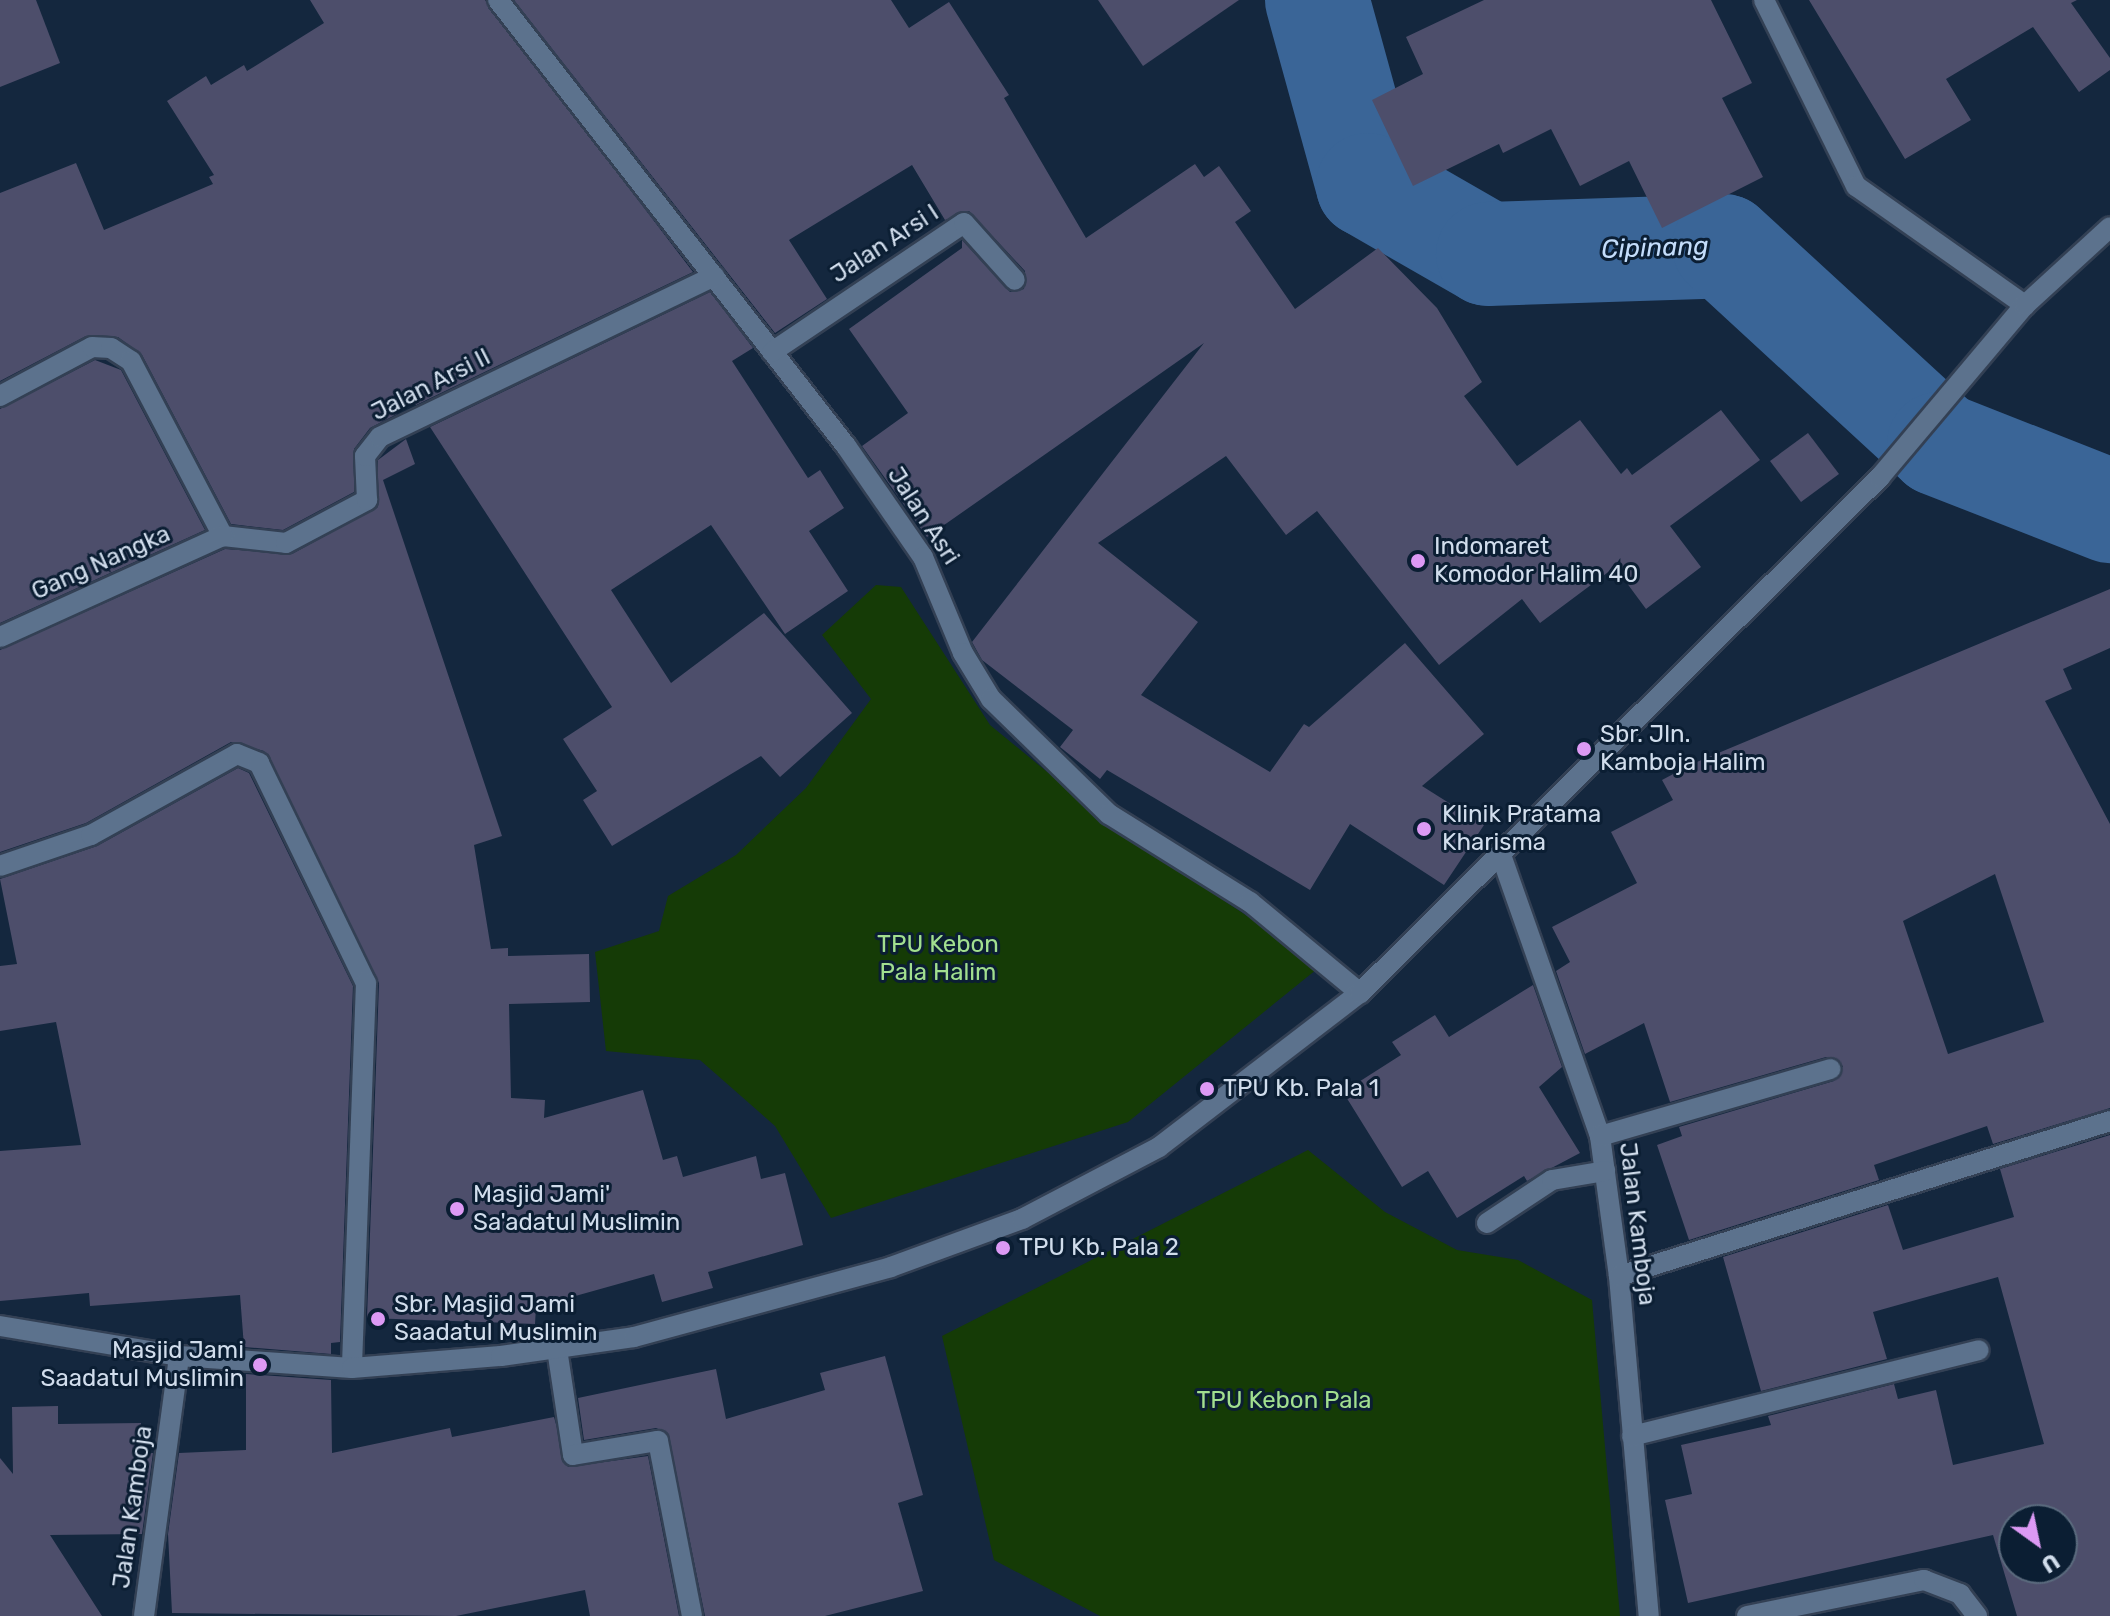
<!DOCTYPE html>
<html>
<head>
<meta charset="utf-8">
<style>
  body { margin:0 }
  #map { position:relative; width:2110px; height:1616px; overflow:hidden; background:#14273e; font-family:Rubik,sans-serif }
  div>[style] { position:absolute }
  .green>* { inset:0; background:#153b06 }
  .river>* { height:104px; margin:-52px; padding:0 52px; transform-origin:52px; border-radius:52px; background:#3a6597 }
  .building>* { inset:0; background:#4d4e6b }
  .roads { filter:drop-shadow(2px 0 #334054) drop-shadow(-2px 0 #334054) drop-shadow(0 2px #334054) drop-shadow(0 -2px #334054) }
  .street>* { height:20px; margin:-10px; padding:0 10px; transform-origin:10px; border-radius:10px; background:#5c728d }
  .secondary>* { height:20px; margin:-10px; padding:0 10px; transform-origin:10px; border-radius:10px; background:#5c728d }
  .dots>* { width:22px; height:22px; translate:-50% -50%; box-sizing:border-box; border:4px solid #0b1e33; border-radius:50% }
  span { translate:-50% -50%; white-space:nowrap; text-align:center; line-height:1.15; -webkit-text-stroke:6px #0b1e33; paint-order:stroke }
  .street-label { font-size:24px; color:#d1ddec }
  .poi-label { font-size:24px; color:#d1ddec }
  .left { translate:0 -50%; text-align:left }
  .right { translate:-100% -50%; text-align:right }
  .park-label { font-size:24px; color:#a2df8f }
  .water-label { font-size:26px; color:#c4ddfb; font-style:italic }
  .north { position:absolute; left:1998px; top:1504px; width:80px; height:80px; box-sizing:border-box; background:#0b1e33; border:2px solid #5a6a7d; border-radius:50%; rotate:147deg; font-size:22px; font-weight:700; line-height:32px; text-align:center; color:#d1ddec }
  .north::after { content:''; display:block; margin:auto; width:28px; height:36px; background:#dc99f4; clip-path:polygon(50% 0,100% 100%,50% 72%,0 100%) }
</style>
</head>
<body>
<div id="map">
  <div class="green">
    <div style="clip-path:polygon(876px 585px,901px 587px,990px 725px,1124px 835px,1322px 965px,1128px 1122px,831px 1218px,775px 1126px,700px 1060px,606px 1051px,595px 952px,659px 931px,668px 896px,736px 855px,806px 788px,871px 699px,822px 635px)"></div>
    <div style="clip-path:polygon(1308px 1150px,1385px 1212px,1457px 1250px,1518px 1260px,1592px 1300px,1620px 1616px,1100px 1616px,994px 1560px,942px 1336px)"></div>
  </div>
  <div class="river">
    <div style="left:1317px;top:0;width:192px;rotate:74.6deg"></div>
    <div style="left:1368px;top:185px;width:138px;rotate:29.9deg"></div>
    <div style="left:1488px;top:254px;width:236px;rotate:-1.9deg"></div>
    <div style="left:1724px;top:246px;width:292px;rotate:42.6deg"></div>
    <div style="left:1939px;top:444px;width:184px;rotate:21.4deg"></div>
  </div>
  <div class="building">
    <div style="clip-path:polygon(0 0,36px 0,60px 63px,0 87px)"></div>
    <div style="clip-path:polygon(310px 0,485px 0,693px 272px,416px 405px,407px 392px,392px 399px,397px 414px,370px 428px,354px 449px,354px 492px,283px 530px,231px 524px,142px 355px,118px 337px,86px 336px,0 381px,0 193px,76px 163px,104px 230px,213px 184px,209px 177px,214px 175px,167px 101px,206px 76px,211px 85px,244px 65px,247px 71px,324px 23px)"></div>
    <div style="clip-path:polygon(514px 0,891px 0,909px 28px,949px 2px,1009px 95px,1004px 98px,1086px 238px,1195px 164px,1204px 177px,1219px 166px,1251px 211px,1235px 222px,1295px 309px,1378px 248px,1437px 308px,1482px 382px,1464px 396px,1517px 466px,1580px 420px,1621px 474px,1627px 468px,1632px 475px,1721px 410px,1760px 460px,1670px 526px,1701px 567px,1646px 609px,1615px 567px,1540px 623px,1522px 599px,1439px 665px,1317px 511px,1286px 535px,1226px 456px,1098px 543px,1198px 622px,1141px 695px,1270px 772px,1304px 724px,1309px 727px,1405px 643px,1484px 734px,1422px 786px,1484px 825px,1444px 885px,1350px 824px,1310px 890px,1107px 770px,1100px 779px,1060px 747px,1073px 730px,982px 660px,972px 642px,1204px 343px,927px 537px,862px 446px,908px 413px,849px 329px,962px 248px,962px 240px,1010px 292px,1024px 289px,1025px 271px,969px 211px,945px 220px,912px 165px,789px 240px,827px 299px,775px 333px)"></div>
    <div style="clip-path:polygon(1098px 0,1239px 0,1143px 66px)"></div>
    <div style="clip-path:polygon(1484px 0,1711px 0,1752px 83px,1722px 98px,1763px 177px,1662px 228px,1629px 161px,1580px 186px,1551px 129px,1503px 153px,1499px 144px,1413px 186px,1372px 100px,1423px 74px,1406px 37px)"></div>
    <div style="clip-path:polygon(1809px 0,2077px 0,2071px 3px,2110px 58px,2110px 70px,2079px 92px,2033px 27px,1946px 79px,1971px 120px,1905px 159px)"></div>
    <div style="clip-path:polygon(710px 292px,753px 348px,732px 361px,808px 478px,820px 470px,844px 508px,809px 531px,848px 591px,785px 634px,711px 525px,611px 590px,671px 683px,764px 613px,852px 713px,780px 777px,761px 756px,612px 846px,583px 800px,597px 791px,563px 739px,612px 707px,430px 427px)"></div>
    <div style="clip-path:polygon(95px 360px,121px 370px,205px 530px,0 623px,0 409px)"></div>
    <div style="clip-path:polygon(1808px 433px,1839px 474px,1801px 502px,1770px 461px)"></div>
    <div style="clip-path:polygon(406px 439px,415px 464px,383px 480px,502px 836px,474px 845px,491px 949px,508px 948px,508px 956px,589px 954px,590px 1002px,509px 1004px,511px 1098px,545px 1100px,544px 1118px,643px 1090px,663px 1160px,677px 1156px,683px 1177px,756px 1156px,761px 1179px,785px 1173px,803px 1245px,708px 1272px,713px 1288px,662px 1302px,654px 1274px,536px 1307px,535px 1324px,367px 1318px,379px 983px,264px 751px,231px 742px,86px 823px,0 852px,0 650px,225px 549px,292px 554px,378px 507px,378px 460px)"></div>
    <div style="clip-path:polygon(evenodd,2110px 589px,2110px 648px,2063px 669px,2072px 689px,2045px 701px,2110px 824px,2110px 1108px,1993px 1144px,1987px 1126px,1874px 1165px,1879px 1180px,1689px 1240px,1657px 1145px,1682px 1136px,1679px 1127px,1834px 1081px,1843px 1066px,1826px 1057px,1670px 1102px,1644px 1023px,1585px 1054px,1556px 971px,1570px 962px,1552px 927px,1637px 883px,1611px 832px,1673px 800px,1662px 780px,1692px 764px,2110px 589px,1995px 874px,2044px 1022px,1948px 1054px,1903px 921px,1995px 874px)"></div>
    <div style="clip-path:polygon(238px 768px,249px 773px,353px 986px,340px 1342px,331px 1343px,331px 1354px,244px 1347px,240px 1295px,90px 1306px,89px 1293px,0 1301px,0 1151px,81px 1145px,56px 1022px,0 1031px,0 966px,17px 964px,0 879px,97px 846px)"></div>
    <div style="clip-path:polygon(1533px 985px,1562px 1067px,1539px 1087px,1580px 1153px,1527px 1181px,1524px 1176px,1457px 1218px,1428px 1171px,1402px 1187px,1343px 1092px,1401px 1055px,1392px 1042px,1435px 1015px,1449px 1037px)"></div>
    <div style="clip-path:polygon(evenodd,2110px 1135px,2110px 1616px,2017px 1616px,1993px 1535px,1688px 1603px,1665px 1500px,1692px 1494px,1681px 1445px,1771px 1425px,1768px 1416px,1894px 1384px,1898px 1399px,1936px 1390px,1953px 1465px,2044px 1444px,1998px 1277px,1873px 1312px,1887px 1359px,1761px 1391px,1723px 1257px,1888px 1205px,1903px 1250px,2014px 1217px,2000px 1169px,2110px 1135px,2014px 1520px,2062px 1520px,2062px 1568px,2014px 1568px,2014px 1520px)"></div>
    <div style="clip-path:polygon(885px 1356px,923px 1495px,898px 1503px,923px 1591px,825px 1616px,705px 1616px,668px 1433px,656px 1428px,584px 1440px,578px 1398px,716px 1369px,726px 1419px,825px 1390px,820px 1373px)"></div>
    <div style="clip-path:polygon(246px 1374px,331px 1380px,332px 1453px,450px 1428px,452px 1437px,554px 1417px,568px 1467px,648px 1456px,679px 1616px,590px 1616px,585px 1590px,456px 1616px,172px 1613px,168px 1534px,179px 1453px,246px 1450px)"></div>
    <div style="clip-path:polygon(58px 1406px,58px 1424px,141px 1423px,140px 1454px,153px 1453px,142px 1534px,50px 1535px,102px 1616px,0 1616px,0 1458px,13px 1474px,12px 1407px)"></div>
  </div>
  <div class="roads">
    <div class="street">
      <div style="left:498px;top:0;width:566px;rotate:52.04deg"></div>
      <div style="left:846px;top:446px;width:135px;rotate:55.3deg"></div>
      <div style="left:923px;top:557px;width:104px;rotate:67.4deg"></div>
      <div style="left:963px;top:653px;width:54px;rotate:58.7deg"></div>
      <div style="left:991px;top:699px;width:165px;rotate:44.3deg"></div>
      <div style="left:1109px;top:814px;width:166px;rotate:32deg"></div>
      <div style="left:1250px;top:902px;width:143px;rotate:39.6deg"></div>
      <div style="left:1764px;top:0;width:208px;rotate:63.7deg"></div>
      <div style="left:1856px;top:186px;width:207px;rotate:35.2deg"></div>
      <div style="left:772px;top:352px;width:231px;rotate:-33.9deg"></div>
      <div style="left:964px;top:223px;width:76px;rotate:48.2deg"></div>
      <div style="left:0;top:396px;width:104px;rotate:-28deg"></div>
      <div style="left:92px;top:347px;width:19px;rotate:3deg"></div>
      <div style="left:111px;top:348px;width:24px;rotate:33deg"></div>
      <div style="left:131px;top:361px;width:198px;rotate:62.3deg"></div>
      <div style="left:223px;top:536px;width:63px;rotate:6.3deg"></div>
      <div style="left:286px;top:543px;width:92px;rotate:-28deg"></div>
      <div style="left:367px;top:500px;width:44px;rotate:-92.6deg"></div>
      <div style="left:365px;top:456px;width:24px;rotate:-52deg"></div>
      <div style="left:380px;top:437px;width:371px;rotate:-25.7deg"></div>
      <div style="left:0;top:637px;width:245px;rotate:-24.4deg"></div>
      <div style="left:1501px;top:855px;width:298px;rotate:70.6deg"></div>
      <div style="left:1600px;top:1136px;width:141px;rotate:82.3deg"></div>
      <div style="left:1619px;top:1276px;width:341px;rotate:85deg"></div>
      <div style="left:0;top:866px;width:96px;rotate:-18.8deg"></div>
      <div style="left:91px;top:835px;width:167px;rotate:-29deg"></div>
      <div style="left:237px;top:754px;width:24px;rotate:22deg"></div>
      <div style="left:259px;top:763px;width:245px;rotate:64.1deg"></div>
      <div style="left:366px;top:983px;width:385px;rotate:92.1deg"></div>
      <div style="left:1600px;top:1136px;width:240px;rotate:-16.2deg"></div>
      <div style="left:1487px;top:1223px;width:78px;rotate:-33.5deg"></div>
      <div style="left:1552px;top:1180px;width:54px;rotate:-9.6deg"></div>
      <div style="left:1619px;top:1276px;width:515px;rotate:-17.52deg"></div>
      <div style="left:557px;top:1349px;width:107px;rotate:81.4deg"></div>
      <div style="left:573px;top:1455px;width:86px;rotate:-9.4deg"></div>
      <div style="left:658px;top:1441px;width:178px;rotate:79deg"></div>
      <div style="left:1632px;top:1436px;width:357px;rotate:-13.9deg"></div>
      <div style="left:144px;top:1616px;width:262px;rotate:-82.3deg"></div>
      <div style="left:1747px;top:1616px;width:181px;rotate:-11.5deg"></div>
      <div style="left:1924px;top:1580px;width:39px;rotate:21deg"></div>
      <div style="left:1960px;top:1594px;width:28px;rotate:52deg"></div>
    </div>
    <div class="secondary">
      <div style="left:0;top:1326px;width:181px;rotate:9.5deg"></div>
      <div style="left:179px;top:1356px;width:173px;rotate:4deg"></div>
      <div style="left:352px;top:1368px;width:149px;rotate:-4.6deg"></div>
      <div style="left:501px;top:1356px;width:134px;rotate:-8.1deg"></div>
      <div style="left:634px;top:1337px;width:266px;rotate:-15.2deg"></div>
      <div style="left:891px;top:1267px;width:140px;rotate:-20.1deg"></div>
      <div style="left:1022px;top:1219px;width:155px;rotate:-27.7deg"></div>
      <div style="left:1159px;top:1147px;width:253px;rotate:-37.5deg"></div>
      <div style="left:1360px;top:993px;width:733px;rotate:-44.78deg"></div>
      <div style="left:1880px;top:477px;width:225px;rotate:-49.9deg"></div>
      <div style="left:2025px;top:305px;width:115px;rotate:-42.5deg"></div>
    </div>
  </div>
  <div class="dots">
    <div style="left:1418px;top:561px;background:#dc99f4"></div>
    <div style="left:1584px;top:749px;background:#dc99f4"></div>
    <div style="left:1424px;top:829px;background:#dc99f4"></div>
    <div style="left:1207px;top:1089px;background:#dc99f4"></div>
    <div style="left:457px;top:1209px;background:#dc99f4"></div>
    <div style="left:1003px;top:1248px;background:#dc99f4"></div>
    <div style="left:378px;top:1319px;background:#dc99f4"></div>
    <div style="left:260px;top:1365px;background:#dc99f4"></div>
  </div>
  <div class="street-label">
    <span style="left:885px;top:244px;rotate:-33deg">Jalan Arsi I</span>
    <span style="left:431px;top:385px;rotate:-27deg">Jalan Arsi II</span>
    <span style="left:923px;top:516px;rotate:57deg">Jalan Asri</span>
    <span style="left:101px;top:563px;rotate:-24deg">Gang Nangka</span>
    <span style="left:1637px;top:1224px;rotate:83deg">Jalan Kamboja</span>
    <span style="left:133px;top:1507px;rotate:-82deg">Jalan Kamboja</span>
  </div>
  <div class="poi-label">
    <span class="left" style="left:1434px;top:561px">Indomaret<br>Komodor Halim 40</span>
    <span class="left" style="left:1600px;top:749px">Sbr. Jln.<br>Kamboja Halim</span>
    <span class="left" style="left:1442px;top:829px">Klinik Pratama<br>Kharisma</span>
    <span class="left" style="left:1223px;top:1089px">TPU Kb. Pala 1</span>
    <span class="left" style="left:473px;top:1209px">Masjid Jami'<br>Sa'adatul Muslimin</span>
    <span class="left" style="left:1019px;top:1248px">TPU Kb. Pala 2</span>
    <span class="left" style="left:394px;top:1319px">Sbr. Masjid Jami<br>Saadatul Muslimin</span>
    <span class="right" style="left:244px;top:1365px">Masjid Jami<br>Saadatul Muslimin</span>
  </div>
  <div class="park-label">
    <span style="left:938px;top:959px">TPU Kebon<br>Pala Halim</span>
    <span style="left:1284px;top:1401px">TPU Kebon Pala</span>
  </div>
  <div class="water-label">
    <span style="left:1655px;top:248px;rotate:-2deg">Cipinang</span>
  </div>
  <div class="north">U</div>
</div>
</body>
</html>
